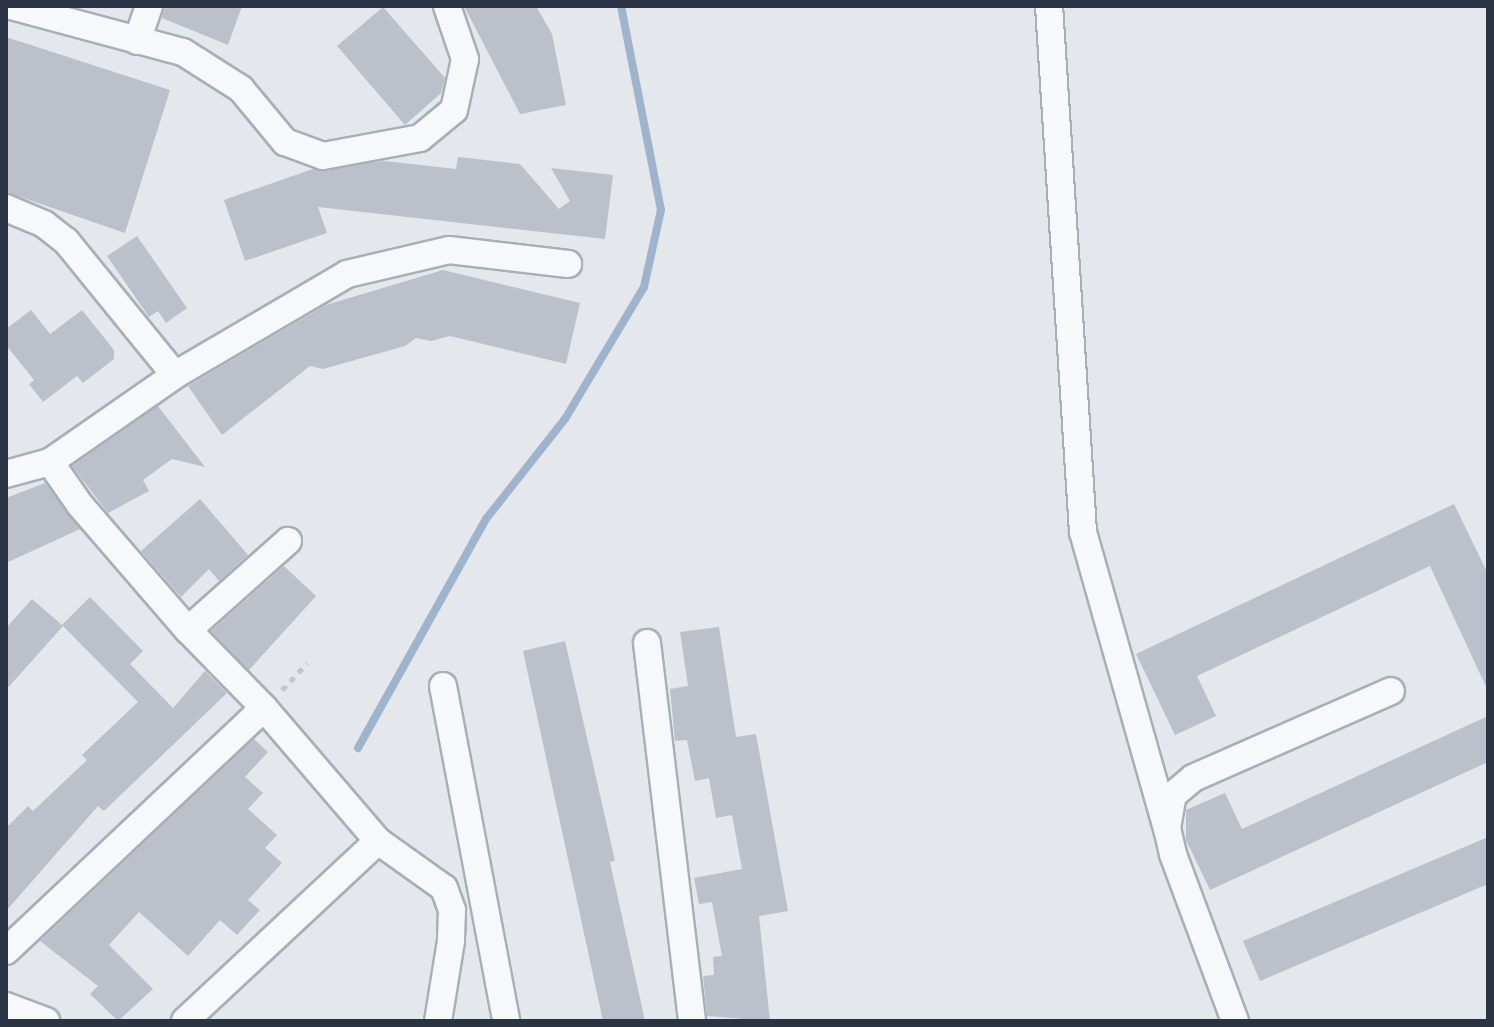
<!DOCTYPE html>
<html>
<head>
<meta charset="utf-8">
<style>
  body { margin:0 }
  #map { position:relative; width:1494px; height:1027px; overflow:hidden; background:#e4e7ec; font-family:"Titillium Web",sans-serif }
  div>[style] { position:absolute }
  .stream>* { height:8px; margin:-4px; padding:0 4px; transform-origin:4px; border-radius:4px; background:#9fb4cc }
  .building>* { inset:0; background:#bbc0ca }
  .path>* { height:5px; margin-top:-2.5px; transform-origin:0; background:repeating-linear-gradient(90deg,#c2c5cb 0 6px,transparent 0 12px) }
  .roads { filter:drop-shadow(2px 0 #a9aeb7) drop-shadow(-2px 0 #a9aeb7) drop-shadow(0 2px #a9aeb7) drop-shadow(0 -2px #a9aeb7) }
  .street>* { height:26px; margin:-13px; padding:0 13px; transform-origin:13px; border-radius:13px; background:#f7f8fa }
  span { translate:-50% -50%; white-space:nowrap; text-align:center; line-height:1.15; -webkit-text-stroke:7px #f4f6f9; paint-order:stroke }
  .frame { position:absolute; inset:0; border:8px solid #2b3445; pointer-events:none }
</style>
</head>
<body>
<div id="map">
  <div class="stream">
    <div style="left:358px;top:748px;width:262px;rotate:-60.8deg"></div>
    <div style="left:486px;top:519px;width:127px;rotate:-51.7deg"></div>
    <div style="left:565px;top:419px;width:154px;rotate:-59.1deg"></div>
    <div style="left:644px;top:287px;width:79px;rotate:-77.6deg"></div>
    <div style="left:661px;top:210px;width:208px;rotate:-101.1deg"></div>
  </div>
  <div class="building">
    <div style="clip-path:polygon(165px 6px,242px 6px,228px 45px,162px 18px)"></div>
    <div style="clip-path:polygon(464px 6px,536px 6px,552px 34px,566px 105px,520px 114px)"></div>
    <div style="clip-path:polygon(383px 7px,445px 78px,441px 93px,405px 125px,337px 46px)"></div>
    <div style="clip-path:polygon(6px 37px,170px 90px,125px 233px,6px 192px)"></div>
    <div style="clip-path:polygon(458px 157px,520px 164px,559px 209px,570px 201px,551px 168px,613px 175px,605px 239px,318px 207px,327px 233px,245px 261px,224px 200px,313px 169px,385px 161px,456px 169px)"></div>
    <div style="clip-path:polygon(137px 236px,187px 308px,166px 323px,158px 311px,149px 317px,107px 256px)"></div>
    <div style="clip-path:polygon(443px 270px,580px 303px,566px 364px,450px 336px,431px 341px,416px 338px,405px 346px,323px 369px,310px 366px,222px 435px,188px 386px,326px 305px)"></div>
    <div style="clip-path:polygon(31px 310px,50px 334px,82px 310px,114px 350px,114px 359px,83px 383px,77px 376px,43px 402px,29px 384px,34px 380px,6px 345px,6px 329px)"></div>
    <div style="clip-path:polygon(158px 406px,205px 467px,172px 459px,143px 480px,149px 491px,108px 513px,72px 466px)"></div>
    <div style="clip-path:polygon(45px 483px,80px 529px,6px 563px,6px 498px)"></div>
    <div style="clip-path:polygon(200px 499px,248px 555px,219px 581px,209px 569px,181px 597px,141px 551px)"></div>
    <div style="clip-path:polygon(1454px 504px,1488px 574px,1488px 691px,1430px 566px,1197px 676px,1216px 716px,1175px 735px,1136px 654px)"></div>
    <div style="clip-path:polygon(284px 566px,316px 596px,249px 670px,211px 631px)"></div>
    <div style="clip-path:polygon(90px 597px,143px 651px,130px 664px,173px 708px,205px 671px,227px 693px,104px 811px,98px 806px,6px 911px,6px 828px,28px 806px,33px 811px,87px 760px,82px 755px,138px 702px,63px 626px,6px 690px,6px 628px,32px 599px,62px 625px)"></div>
    <div style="clip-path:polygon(719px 627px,736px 737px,756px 734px,788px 911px,759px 916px,770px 1021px,707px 1016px,703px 976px,714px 975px,713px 957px,722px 956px,712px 902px,699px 904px,694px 878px,742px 869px,732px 815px,716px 818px,709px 778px,695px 781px,687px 740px,675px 741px,670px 689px,688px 686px,680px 632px)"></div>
    <div style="clip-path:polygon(565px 641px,615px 861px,610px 862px,645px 1021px,603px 1021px,523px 651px)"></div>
    <div style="clip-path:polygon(1488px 716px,1488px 762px,1210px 890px,1186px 840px,1186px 810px,1225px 793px,1242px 829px)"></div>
    <div style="clip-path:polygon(254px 739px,268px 752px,245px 777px,263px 793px,248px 809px,277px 835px,265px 848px,282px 863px,248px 900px,260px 910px,237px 935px,220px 920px,188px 956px,139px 912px,109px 945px,153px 989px,118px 1021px,90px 994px,98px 986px,40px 941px)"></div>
    <div style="clip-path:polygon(1488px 837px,1488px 884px,1260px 981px,1243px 941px)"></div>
  </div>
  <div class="path">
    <div style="left:282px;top:690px;width:37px;rotate:-47deg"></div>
  </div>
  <div class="roads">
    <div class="street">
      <div style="left:11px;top:6px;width:178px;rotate:15deg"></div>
      <div style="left:183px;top:52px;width:69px;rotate:32.5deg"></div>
      <div style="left:241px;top:89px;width:69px;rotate:50.3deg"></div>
      <div style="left:285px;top:142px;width:40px;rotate:20.2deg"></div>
      <div style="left:323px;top:156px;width:99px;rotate:-10.5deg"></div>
      <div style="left:420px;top:138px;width:44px;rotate:-39.5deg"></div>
      <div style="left:454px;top:110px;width:52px;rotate:-77.8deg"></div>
      <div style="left:465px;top:59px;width:56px;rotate:-108.8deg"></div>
      <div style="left:1049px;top:6px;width:527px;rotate:86.3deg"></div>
      <div style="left:1083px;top:532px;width:308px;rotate:74.2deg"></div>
      <div style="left:137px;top:41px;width:37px;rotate:-71deg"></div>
      <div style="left:6px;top:208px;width:41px;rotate:22.8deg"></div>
      <div style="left:44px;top:224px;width:28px;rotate:38deg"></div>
      <div style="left:66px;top:241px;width:173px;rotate:50.9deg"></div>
      <div style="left:50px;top:462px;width:52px;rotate:55.1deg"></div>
      <div style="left:80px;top:505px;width:165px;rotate:49.2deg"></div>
      <div style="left:188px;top:630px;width:109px;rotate:45.7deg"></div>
      <div style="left:264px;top:708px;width:175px;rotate:49.4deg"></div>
      <div style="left:378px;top:841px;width:81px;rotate:35.5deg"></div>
      <div style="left:444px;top:888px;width:23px;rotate:70deg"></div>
      <div style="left:452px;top:910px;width:31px;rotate:92deg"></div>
      <div style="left:451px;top:941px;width:81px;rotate:99.2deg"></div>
      <div style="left:6px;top:474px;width:46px;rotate:-15.3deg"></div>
      <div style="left:50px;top:462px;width:152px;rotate:-34.8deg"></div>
      <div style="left:175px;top:375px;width:199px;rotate:-30.4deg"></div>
      <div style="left:347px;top:274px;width:105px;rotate:-13.2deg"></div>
      <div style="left:449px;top:250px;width:120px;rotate:6.7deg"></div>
      <div style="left:188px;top:630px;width:134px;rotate:-41.7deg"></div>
      <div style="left:647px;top:643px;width:381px;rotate:83.2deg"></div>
      <div style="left:443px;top:686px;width:341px;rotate:79.3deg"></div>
      <div style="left:6px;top:951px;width:354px;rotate:-43.3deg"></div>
      <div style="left:6px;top:1006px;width:43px;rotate:20.6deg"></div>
      <div style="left:185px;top:1021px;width:264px;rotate:-43deg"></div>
      <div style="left:1235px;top:1021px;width:178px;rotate:-110.4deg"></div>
      <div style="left:1173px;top:854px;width:27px;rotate:-103deg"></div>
      <div style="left:1167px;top:828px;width:34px;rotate:-80deg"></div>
      <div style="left:1173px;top:795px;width:26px;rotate:-40deg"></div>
      <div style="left:1193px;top:778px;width:216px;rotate:-23.7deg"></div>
    </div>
  </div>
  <div class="frame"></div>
</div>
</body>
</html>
